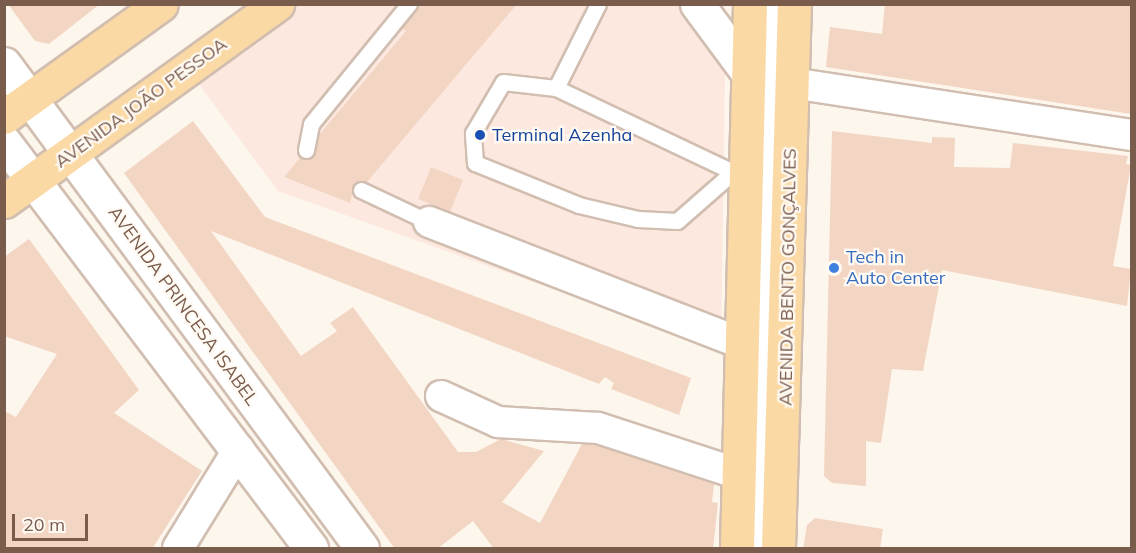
<!DOCTYPE html>
<html>
<head>
<meta charset="utf-8">
<style>
  body { margin:0 }
  #map { position:relative; width:1136px; height:553px; overflow:hidden; background:#fdf6ec; font-family:Mulish,sans-serif }
  div>[style] { position:absolute }
  .commercial>* { inset:0; background:#fde8e0 }
  .building>* { inset:0; background:#f3d5c3 }
  .roads { filter:drop-shadow(2px 0 #d1beb0) drop-shadow(-2px 0 #d1beb0) drop-shadow(0 2px #d1beb0) drop-shadow(0 -2px #d1beb0) }
  .service>* { height:15px; margin:-7.5px; padding:0 7.5px; transform-origin:7.5px; border-radius:7.5px; background:#fff }
  .minor>* { height:30px; margin:-15px; padding:0 15px; transform-origin:15px; border-radius:15px; background:#fff }
  .tertiary>* { height:33px; margin:-16.5px; padding:0 16.5px; transform-origin:16.5px; border-radius:16.5px; background:#fff }
  .secondary>* { height:33px; margin:-16.5px; padding:0 16.5px; transform-origin:16.5px; border-radius:16.5px; background:#fff }
  .primary>* { height:33px; margin:-16.5px; padding:0 16.5px; transform-origin:16.5px; border-radius:16.5px; background:#fbd9a5 }
  .dots>* { width:16px; height:16px; translate:-50% -50%; box-sizing:border-box; border:3px solid #fffaf3; border-radius:50% }
  span { translate:-50% -50%; white-space:nowrap; text-align:center; line-height:1.15; -webkit-text-stroke:4.5px #fffaf3; paint-order:stroke }
  .street-label { font-size:18px; color:#7a5c4d }
  .transit-label { font-size:18px; color:#164399 }
  .left { translate:0 -50%; text-align:left }
  .shop-label { font-size:18px; color:#366cbe }
  .frame { position:absolute; inset:0; border:6px solid #7a5c4d; pointer-events:none }
  .scale { position:absolute; left:12px; top:514px; width:76px; height:27px; box-sizing:border-box; border:3px solid #7a5c4d; border-top:0; padding-left:8px; font-size:18px; line-height:21px; white-space:nowrap; color:#7a5c4d; -webkit-text-stroke:4px #fffaf3; paint-order:stroke }
</style>
</head>
<body>
<div id="map">
  <div class="commercial">
    <div style="clip-path:polygon(297px 5px,678px 5px,725px 74px,721px 349px,278px 191px,195px 79px)"></div>
  </div>
  <div class="building">
    <div style="clip-path:polygon(8px 4px,100px 4px,49px 44px,35px 41px)"></div>
    <div style="clip-path:polygon(419px 4px,517px 4px,367px 182px,355px 182px,350px 203px,284px 177px,300px 158px,314px 156px,319px 135px,406px 31px,402px 28px)"></div>
    <div style="clip-path:polygon(885px 4px,1131px 4px,1131px 114px,826px 67px,830px 27px,882px 34px)"></div>
    <div style="clip-path:polygon(193px 121px,265px 217px,691px 378px,679px 415px,611px 389px,614px 383px,605px 377px,599px 384px,211px 231px,301px 356px,337px 331px,330px 323px,353px 307px,458px 452px,476px 452px,501px 439px,544px 451px,502px 502px,540px 523px,582px 444px,595px 445px,714px 484px,712px 502px,718px 503px,713px 549px,494px 549px,473px 521px,437px 549px,395px 549px,124px 173px)"></div>
    <div style="clip-path:polygon(832px 131px,932px 143px,932px 137px,955px 138px,954px 167px,1010px 168px,1013px 143px,1128px 156px,1126px 164px,1131px 165px,1113px 266px,1131px 269px,1127px 306px,942px 270px,923px 371px,892px 369px,881px 443px,866px 441px,866px 486px,832px 483px,824px 476px)"></div>
    <div style="clip-path:polygon(431px 167px,463px 180px,450px 212px,418px 199px)"></div>
    <div style="clip-path:polygon(29px 239px,139px 390px,114px 413px,202px 471px,152px 549px,4px 549px,4px 411px,16px 417px,57px 354px,4px 336px,4px 257px)"></div>
    <div style="clip-path:polygon(815px 518px,883px 529px,880px 549px,803px 549px,807px 525px)"></div>
  </div>
  <div class="roads">
    <div class="service">
      <div style="left:556px;top:88px;width:94px;rotate:-63.4deg"></div>
      <div style="left:306px;top:150px;width:26px;rotate:-79deg"></div>
      <div style="left:311px;top:124px;width:155px;rotate:-50.8deg"></div>
      <div style="left:733px;top:172px;width:74px;rotate:138.8deg"></div>
      <div style="left:677px;top:221px;width:39px;rotate:-177deg"></div>
      <div style="left:638px;top:219px;width:61px;rotate:-166.7deg"></div>
      <div style="left:579px;top:205px;width:112px;rotate:-158deg"></div>
      <div style="left:475px;top:163px;width:30px;rotate:-94deg"></div>
      <div style="left:473px;top:133px;width:59px;rotate:-59.5deg"></div>
      <div style="left:503px;top:82px;width:53px;rotate:6.5deg"></div>
      <div style="left:556px;top:88px;width:196px;rotate:25.4deg"></div>
      <div style="left:733px;top:172px;width:14px;rotate:25deg"></div>
      <div style="left:361px;top:190px;width:75px;rotate:25.2deg"></div>
      <div style="left:757px;top:548px;width:544px;rotate:-88.32deg"></div>
    </div>
    <div class="minor">
      <div style="left:792px;top:83px;width:344px;rotate:8.7deg"></div>
      <div style="left:429px;top:222px;width:338px;rotate:21.2deg"></div>
      <div style="left:441px;top:396px;width:63px;rotate:24.5deg"></div>
      <div style="left:498px;top:422px;width:100px;rotate:3.4deg"></div>
      <div style="left:598px;top:428px;width:151px;rotate:18.1deg"></div>
      <div style="left:178px;top:548px;width:116px;rotate:-58.4deg"></div>
    </div>
    <div class="tertiary">
      <div style="left:697px;top:4px;width:86px;rotate:53.5deg"></div>
    </div>
    <div class="secondary">
      <div style="left:4px;top:64px;width:602px;rotate:53.51deg"></div>
      <div style="left:4px;top:142px;width:509px;rotate:52.9deg"></div>
    </div>
    <div class="primary">
      <div style="left:4px;top:117px;width:193px;rotate:-35.7deg"></div>
      <div style="left:4px;top:201px;width:337px;rotate:-35.8deg"></div>
      <div style="left:737px;top:548px;width:544px;rotate:-88.63deg"></div>
      <div style="left:778px;top:548px;width:544px;rotate:-88.32deg"></div>
    </div>
  </div>
  <div class="dots">
    <div style="left:480px;top:135px;background:#1a4fb4"></div>
    <div style="left:834px;top:268px;background:#3f7fe0"></div>
  </div>
  <div class="street-label">
    <span style="left:141px;top:103px;rotate:-36deg">AVENIDA JOÃO PESSOA</span>
    <span style="left:788px;top:277px;rotate:-89deg">AVENIDA BENTO GONÇALVES</span>
    <span style="left:183px;top:306px;rotate:54deg">AVENIDA PRINCESA ISABEL</span>
  </div>
  <div class="transit-label">
    <span class="left" style="left:492px;top:135px">Terminal Azenha</span>
  </div>
  <div class="shop-label">
    <span class="left" style="left:846px;top:268px">Tech in<br>Auto Center</span>
  </div>
  <div class="frame"></div>
  <div class="scale">20 m</div>
</div>
</body>
</html>
